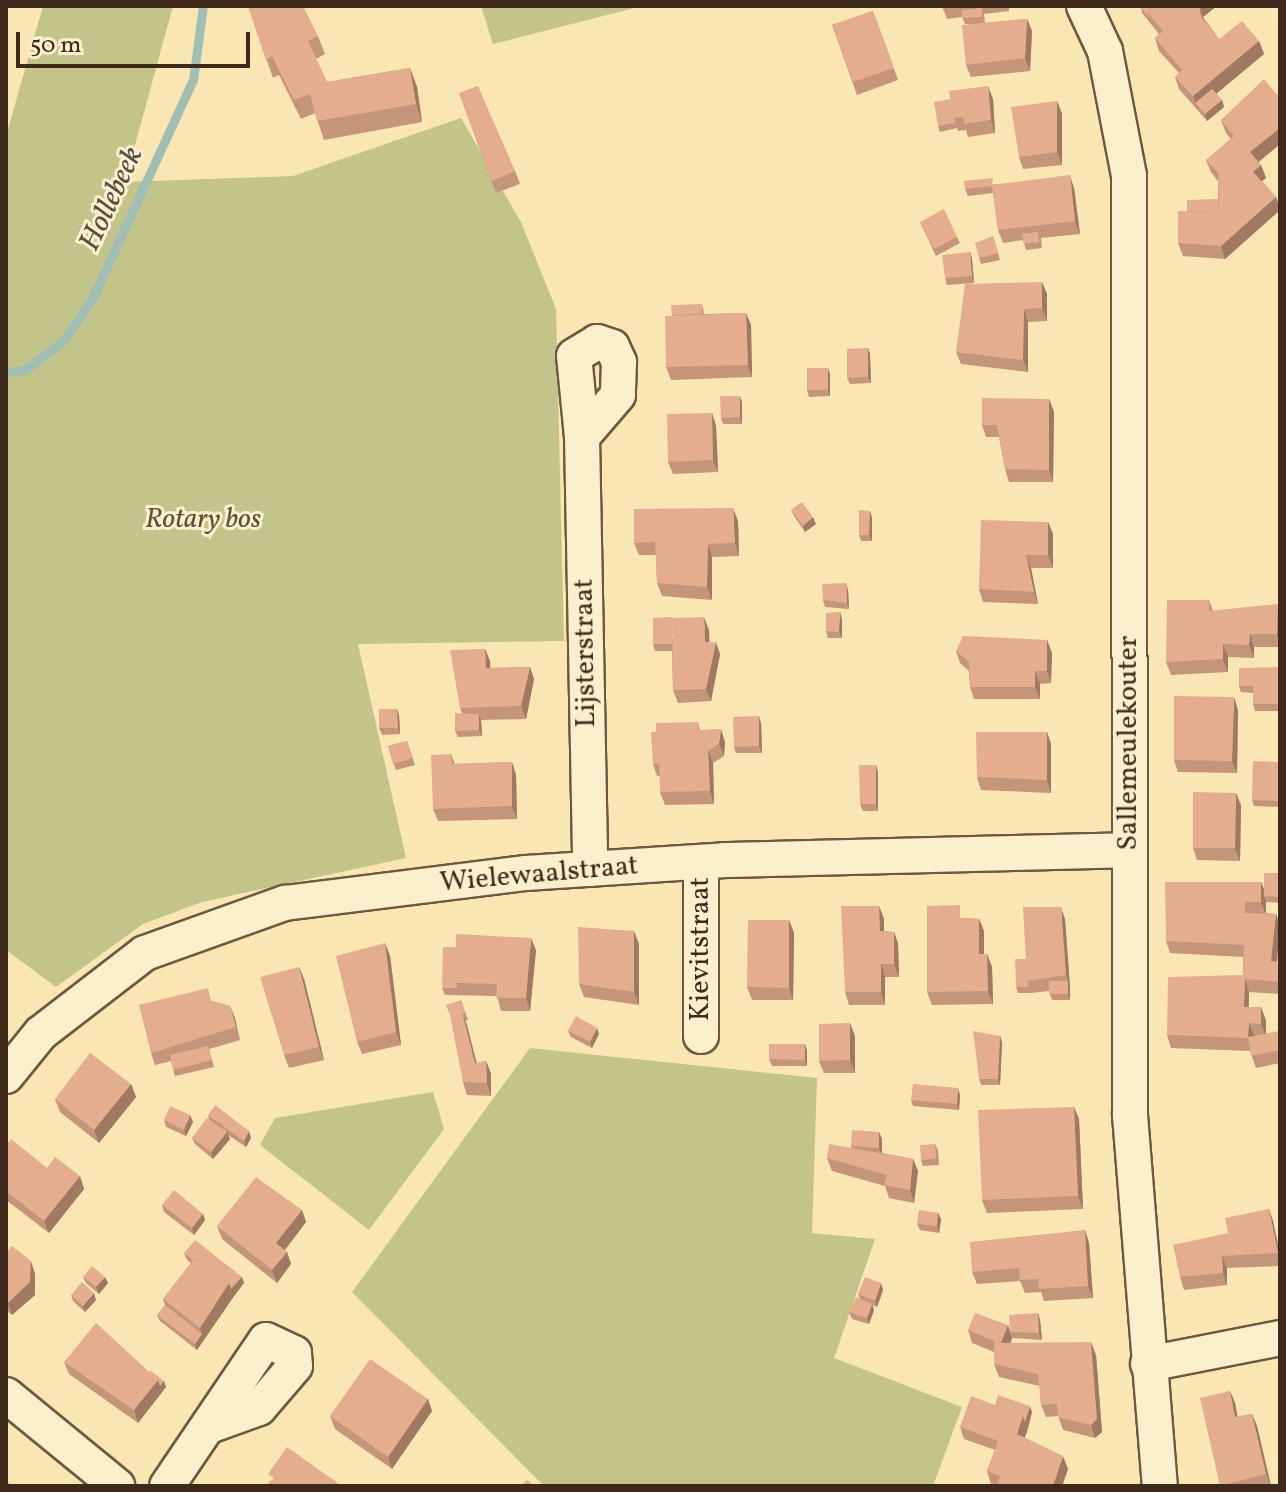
<!DOCTYPE html>
<html>
<head>
<meta charset="utf-8">
<style>
  body { margin:0 }
  #map { position:relative; width:1286px; height:1492px; overflow:hidden; background:#fae6b3; font-family:Vollkorn,serif }
  div>[style] { position:absolute }
  .green>* { inset:0; background:#c2c48a }
  .stream>* { height:9px; margin:-4.5px; padding:0 4.5px; transform-origin:4.5px; border-radius:4.5px; background:#a1beb5 }
  .roads { filter:drop-shadow(2px 0 #6e5840) drop-shadow(-2px 0 #6e5840) drop-shadow(0 2px #6e5840) drop-shadow(0 -2px #6e5840) }
  .minor>* { height:34px; margin:-17px; padding:0 17px; transform-origin:17px; border-radius:17px; background:#fcefce }
  .wall>* { inset:0; background:#c49579 }
  .shaded-wall>* { inset:0; background:#a07963 }
  .building>* { inset:0; background:#e4ad8d }
  span { translate:-50% -50%; white-space:nowrap; text-align:center; line-height:1.15; -webkit-text-stroke:6px #fcefce; paint-order:stroke }
  .park-label { font-size:28px; color:#605036; font-style:italic }
  .street-label { font-size:28px; color:#3f291a }
  .water-label { font-size:30px; color:#584e41; font-style:italic }
  .frame { position:absolute; inset:0; border:8px solid #3f291a; pointer-events:none }
  .scale { position:absolute; left:16px; top:32px; width:234px; height:36px; box-sizing:border-box; border:4px solid #3f291a; border-top:0; padding-left:10px; font-size:24px; line-height:28px; white-space:nowrap; color:#3f291a; -webkit-text-stroke:6px #fcefce; paint-order:stroke }
</style>
</head>
<body>
<div id="map">
  <div class="green">
    <div style="clip-path:polygon(43px 6px,173px 6px,125px 182px,293px 176px,461px 118px,521px 222px,556px 309px,564px 641px,358px 644px,406px 858px,202px 902px,143px 924px,56px 987px,6px 950px,6px 136px)"></div>
    <div style="clip-path:polygon(481px 6px,642px 6px,493px 44px)"></div>
    <div style="clip-path:polygon(530px 1048px,817px 1078px,812px 1233px,875px 1239px,834px 1358px,962px 1407px,933px 1486px,544px 1486px,352px 1292px)"></div>
    <div style="clip-path:polygon(433px 1092px,444px 1129px,369px 1230px,260px 1145px,275px 1118px)"></div>
  </div>
  <div class="stream">
    <div style="left:6px;top:372px;width:19px;rotate:-6deg"></div>
    <div style="left:25px;top:370px;width:49px;rotate:-37.6deg"></div>
    <div style="left:64px;top:340px;width:52px;rotate:-56deg"></div>
    <div style="left:93px;top:297px;width:239px;rotate:-65.3deg"></div>
    <div style="left:193px;top:80px;width:75px;rotate:-82.3deg"></div>
  </div>
  <div class="roads">
    <div class="minor">
      <div style="left:1084px;top:6px;width:50px;rotate:65deg"></div>
      <div style="left:1105px;top:51px;width:127px;rotate:79.1deg"></div>
      <div style="left:1129px;top:176px;width:939px;rotate:89.94deg"></div>
      <div style="left:1130px;top:1115px;width:372px;rotate:85.4deg"></div>
      <div style="left:582px;top:437px;width:81px;rotate:-95.6deg"></div>
      <div style="left:574px;top:356px;width:27px;rotate:-31deg"></div>
      <div style="left:597px;top:342px;width:16px;rotate:18deg"></div>
      <div style="left:612px;top:347px;width:17px;rotate:65deg"></div>
      <div style="left:619px;top:362px;width:33px;rotate:92deg"></div>
      <div style="left:618px;top:395px;width:55px;rotate:130.6deg"></div>
      <div style="left:582px;top:437px;width:432px;rotate:88.9deg"></div>
      <div style="left:701px;top:1036px;width:174px;rotate:-90deg"></div>
      <div style="left:6px;top:1076px;width:55px;rotate:-50.9deg"></div>
      <div style="left:41px;top:1033px;width:131px;rotate:-37.6deg"></div>
      <div style="left:145px;top:953px;width:149px;rotate:-19.7deg"></div>
      <div style="left:285px;top:903px;width:243px;rotate:-7.1deg"></div>
      <div style="left:526px;top:873px;width:199px;rotate:-3.7deg"></div>
      <div style="left:725px;top:860px;width:404px;rotate:-1.4deg"></div>
      <div style="left:1148px;top:1364px;width:135px;rotate:-11.1deg"></div>
      <div style="left:6px;top:1395px;width:144px;rotate:39.3deg"></div>
      <div style="left:167px;top:1486px;width:176px;rotate:-55.9deg"></div>
      <div style="left:266px;top:1340px;width:31px;rotate:25deg"></div>
      <div style="left:294px;top:1353px;width:13px;rotate:86deg"></div>
      <div style="left:295px;top:1366px;width:55px;rotate:130.6deg"></div>
      <div style="left:259px;top:1408px;width:53px;rotate:160.2deg"></div>
    </div>
  </div>
  <div class="wall">
    <div style="clip-path:polygon(248px 6px,318px 36px,325px 54px,316px 59px,327px 82px,410px 68px,417px 87px,422px 122px,324px 140px,315px 113px,301px 119px,279px 75px,273px 78px)"></div>
    <div style="clip-path:polygon(942px 6px,1009px 6px,1009px 11px,984px 14px,985px 23px,1027px 19px,1032px 31px,1030px 71px,971px 77px,966px 65px,979px 24px,965px 24px,962px 17px,947px 19px)"></div>
    <div style="clip-path:polygon(1141px 6px,1217px 6px,1203px 17px,1219px 39px,1259px 41px,1264px 54px,1216px 94px,1222px 100px,1224px 107px,1207px 121px,1179px 89px,1175px 77px,1179px 73px,1159px 51px,1155px 38px,1159px 34px,1142px 13px)"></div>
    <div style="clip-path:polygon(873px 11px,898px 80px,857px 95px,832px 25px)"></div>
    <div style="clip-path:polygon(459px 93px,515px 171px,520px 184px,496px 193px)"></div>
    <div style="clip-path:polygon(1280px 98px,1280px 144px,1258px 162px,1261px 165px,1266px 178px,1262px 181px,1276px 197px,1280px 210px,1225px 259px,1183px 256px,1178px 243px,1187px 211px,1218px 199px,1218px 181px,1211px 172px,1206px 160px,1231px 139px,1226px 133px,1221px 120px)"></div>
    <div style="clip-path:polygon(993px 99px,995px 133px,968px 137px,966px 130px,958px 131px,957px 128px,940px 132px,938px 126px)"></div>
    <div style="clip-path:polygon(1057px 101px,1062px 114px,1062px 165px,1023px 169px,1019px 157px)"></div>
    <div style="clip-path:polygon(995px 184px,1074px 188px,1080px 234px,1041px 238px,1042px 248px,1026px 250px,1023px 240px,1003px 243px,998px 230px,993px 193px,968px 196px,965px 189px)"></div>
    <div style="clip-path:polygon(920px 222px,957px 237px,960px 243px,936px 256px)"></div>
    <div style="clip-path:polygon(993px 236px,1000px 260px,981px 264px,979px 258px)"></div>
    <div style="clip-path:polygon(970px 252px,972px 259px,974px 283px,947px 285px,945px 278px)"></div>
    <div style="clip-path:polygon(1042px 282px,1047px 294px,1047px 321px,1028px 322px,1028px 372px,961px 364px,956px 352px)"></div>
    <div style="clip-path:polygon(702px 304px,704px 314px,746px 313px,751px 325px,752px 377px,671px 380px,666px 367px,672px 315px)"></div>
    <div style="clip-path:polygon(868px 348px,870px 354px,871px 383px,850px 384px,847px 378px)"></div>
    <div style="clip-path:polygon(830px 374px,830px 396px,809px 397px,807px 390px)"></div>
    <div style="clip-path:polygon(1049px 399px,1054px 412px,1053px 482px,1009px 482px,1005px 469px,999px 437px,986px 437px,982px 425px)"></div>
    <div style="clip-path:polygon(742px 402px,742px 424px,723px 424px,721px 418px)"></div>
    <div style="clip-path:polygon(712px 413px,716px 426px,718px 472px,673px 474px,668px 462px)"></div>
    <div style="clip-path:polygon(791px 510px,816px 524px,805px 532px,794px 516px)"></div>
    <div style="clip-path:polygon(870px 511px,872px 518px,872px 541px,861px 541px,859px 535px)"></div>
    <div style="clip-path:polygon(738px 521px,739px 556px,712px 557px,712px 600px,662px 596px,657px 583px,656px 555px,639px 555px,634px 543px)"></div>
    <div style="clip-path:polygon(1048px 522px,1053px 534px,1053px 568px,1031px 568px,1038px 604px,983px 602px,979px 589px)"></div>
    <div style="clip-path:polygon(848px 590px,849px 609px,825px 607px,823px 600px)"></div>
    <div style="clip-path:polygon(1209px 600px,1213px 611px,1280px 609px,1280px 647px,1254px 647px,1254px 658px,1228px 657px,1228px 672px,1171px 675px,1166px 662px)"></div>
    <div style="clip-path:polygon(842px 619px,842px 638px,828px 638px,826px 631px)"></div>
    <div style="clip-path:polygon(709px 630px,709px 642px,720px 654px,711px 701px,678px 703px,673px 690px,672px 651px,655px 651px,653px 644px)"></div>
    <div style="clip-path:polygon(1047px 640px,1052px 653px,1051px 683px,1040px 684px,1040px 699px,974px 699px,970px 687px,969px 671px,960px 663px,956px 651px)"></div>
    <div style="clip-path:polygon(485px 649px,490px 661px,490px 668px,530px 667px,534px 679px,526px 719px,481px 720px,482px 736px,458px 737px,455px 731px,462px 713px,460px 708px)"></div>
    <div style="clip-path:polygon(1280px 667px,1280px 711px,1255px 711px,1253px 704px,1253px 693px,1241px 692px,1239px 686px)"></div>
    <div style="clip-path:polygon(397px 709px,399px 715px,400px 734px,382px 735px,379px 728px)"></div>
    <div style="clip-path:polygon(1238px 710px,1237px 773px,1178px 772px,1174px 760px)"></div>
    <div style="clip-path:polygon(698px 722px,700px 730px,725px 742px,724px 756px,713px 763px,714px 804px,665px 805px,660px 792px,660px 776px,657px 776px,653px 764px,656px 732px)"></div>
    <div style="clip-path:polygon(761px 723px,762px 753px,736px 753px,734px 747px)"></div>
    <div style="clip-path:polygon(1047px 732px,1051px 744px,1051px 793px,981px 790px,977px 777px)"></div>
    <div style="clip-path:polygon(407px 741px,415px 765px,396px 770px,388px 746px)"></div>
    <div style="clip-path:polygon(451px 754px,455px 764px,512px 762px,516px 775px,517px 819px,438px 821px,433px 809px)"></div>
    <div style="clip-path:polygon(1280px 762px,1280px 807px,1254px 806px,1252px 800px)"></div>
    <div style="clip-path:polygon(878px 772px,878px 811px,863px 811px,860px 804px)"></div>
    <div style="clip-path:polygon(1241px 805px,1240px 861px,1197px 860px,1193px 848px)"></div>
    <div style="clip-path:polygon(1280px 873px,1280px 903px,1266px 902px,1266px 913px,1276px 914px,1280px 925px,1277px 962px,1280px 962px,1280px 994px,1249px 992px,1249px 1007px,1266px 1020px,1266px 1034px,1280px 1031px,1280px 1063px,1256px 1068px,1250px 1051px,1171px 1048px,1167px 1035px,1243px 975px,1243px 957px,1170px 953px,1166px 941px,1261px 882px,1264px 889px)"></div>
    <div style="clip-path:polygon(879px 906px,884px 919px,884px 931px,894px 932px,898px 944px,899px 977px,885px 977px,885px 1005px,849px 1005px,845px 992px)"></div>
    <div style="clip-path:polygon(965px 918px,979px 919px,984px 931px,984px 954px,987px 954px,992px 967px,993px 1004px,932px 1005px,927px 992px)"></div>
    <div style="clip-path:polygon(1065px 919px,1070px 987px,1070px 1000px,1052px 1000px,1049px 991px,1031px 993px,1018px 993px,1016px 987px,1026px 959px)"></div>
    <div style="clip-path:polygon(794px 933px,793px 1000px,752px 1000px,747px 987px)"></div>
    <div style="clip-path:polygon(385px 943px,390px 956px,401px 1045px,362px 1054px,357px 1042px)"></div>
    <div style="clip-path:polygon(639px 944px,639px 1005px,584px 997px,579px 984px)"></div>
    <div style="clip-path:polygon(536px 950px,530px 1011px,501px 1011px,497px 996px,445px 995px,442px 988px)"></div>
    <div style="clip-path:polygon(299px 967px,304px 979px,324px 1060px,289px 1068px,284px 1055px)"></div>
    <div style="clip-path:polygon(461px 1000px,468px 1020px,465px 1021px,476px 1063px,486px 1061px,491px 1074px,491px 1096px,467px 1095px,463px 1082px)"></div>
    <div style="clip-path:polygon(212px 1001px,230px 1006px,240px 1040px,209px 1049px,214px 1067px,175px 1076px,171px 1061px,155px 1065px,151px 1053px)"></div>
    <div style="clip-path:polygon(568px 1031px,599px 1034px,592px 1048px,571px 1037px)"></div>
    <div style="clip-path:polygon(855px 1036px,855px 1073px,824px 1073px,819px 1061px)"></div>
    <div style="clip-path:polygon(1000px 1036px,1002px 1043px,1000px 1085px,981px 1085px,979px 1079px)"></div>
    <div style="clip-path:polygon(805px 1044px,807px 1051px,807px 1066px,772px 1066px,769px 1059px)"></div>
    <div style="clip-path:polygon(131px 1084px,136px 1097px,99px 1143px,60px 1112px,55px 1099px)"></div>
    <div style="clip-path:polygon(960px 1095px,959px 1110px,913px 1106px,911px 1100px)"></div>
    <div style="clip-path:polygon(1074px 1107px,1079px 1119px,1083px 1209px,987px 1213px,982px 1200px)"></div>
    <div style="clip-path:polygon(208px 1115px,251px 1138px,246px 1147px,228px 1135px,230px 1139px,213px 1159px,195px 1144px,192px 1138px,209px 1119px)"></div>
    <div style="clip-path:polygon(164px 1120px,193px 1122px,186px 1136px,166px 1127px)"></div>
    <div style="clip-path:polygon(879px 1132px,882px 1139px,882px 1153px,913px 1159px,918px 1171px,914px 1203px,889px 1198px,885px 1186px,832px 1171px,827px 1158px,852px 1148px,851px 1146px)"></div>
    <div style="clip-path:polygon(935px 1144px,938px 1150px,939px 1165px,923px 1166px,921px 1160px)"></div>
    <div style="clip-path:polygon(6px 1145px,47px 1168px,80px 1176px,84px 1189px,49px 1233px,6px 1200px)"></div>
    <div style="clip-path:polygon(162px 1205px,203px 1214px,205px 1220px,194px 1235px,164px 1212px)"></div>
    <div style="clip-path:polygon(1269px 1209px,1273px 1221px,1280px 1252px,1280px 1266px,1227px 1268px,1227px 1285px,1184px 1290px,1180px 1277px,1228px 1233px)"></div>
    <div style="clip-path:polygon(302px 1210px,306px 1222px,285px 1250px,287px 1252px,291px 1264px,277px 1283px,222px 1239px,217px 1226px)"></div>
    <div style="clip-path:polygon(938px 1213px,941px 1219px,939px 1233px,920px 1230px,917px 1224px)"></div>
    <div style="clip-path:polygon(1085px 1230px,1089px 1243px,1093px 1298px,1044px 1301px,1041px 1292px,1025px 1293px,1020px 1281px,977px 1284px,972px 1272px)"></div>
    <div style="clip-path:polygon(6px 1253px,35px 1274px,35px 1295px,12px 1315px,7px 1311px,6px 1312px)"></div>
    <div style="clip-path:polygon(184px 1253px,242px 1277px,244px 1283px,234px 1296px,197px 1350px,160px 1321px,157px 1315px,165px 1305px,163px 1299px,191px 1263px,187px 1260px)"></div>
    <div style="clip-path:polygon(83px 1277px,108px 1283px,99px 1294px,86px 1283px)"></div>
    <div style="clip-path:polygon(883px 1290px,877px 1307px,872px 1305px,874px 1310px,869px 1324px,852px 1319px,849px 1312px,860px 1299px,858px 1294px)"></div>
    <div style="clip-path:polygon(71px 1295px,96px 1300px,85px 1312px,73px 1301px)"></div>
    <div style="clip-path:polygon(1038px 1313px,1040px 1320px,1042px 1340px,1012px 1338px,1011px 1343px,1096px 1355px,1102px 1432px,1095px 1438px,1063px 1430px,1058px 1416px,1046px 1417px,1041px 1405px,1040px 1386px,999px 1377px,994px 1364px,994px 1352px,972px 1343px,968px 1330px,1008px 1325px,1010px 1332px)"></div>
    <div style="clip-path:polygon(64px 1362px,166px 1387px,138px 1423px,69px 1374px)"></div>
    <div style="clip-path:polygon(1230px 1391px,1235px 1403px,1237px 1417px,1252px 1414px,1257px 1426px,1271px 1486px,1220px 1486px)"></div>
    <div style="clip-path:polygon(428px 1399px,432px 1411px,392px 1469px,335px 1429px,330px 1416px)"></div>
    <div style="clip-path:polygon(995px 1405px,1032px 1412px,1024px 1438px,1068px 1469px,1062px 1486px,997px 1486px,991px 1484px,987px 1471px,995px 1450px,964px 1439px,960px 1427px)"></div>
  </div>
  <div class="shaded-wall">
    <div style="clip-path:polygon(1199px 6px,1217px 6px,1203px 17px,1206px 29px)"></div>
    <div style="clip-path:polygon(1027px 19px,1032px 31px,1030px 71px,1025px 58px)"></div>
    <div style="clip-path:polygon(1259px 41px,1264px 54px,1199px 108px,1195px 103px,1193px 96px)"></div>
    <div style="clip-path:polygon(410px 68px,417px 87px,422px 122px,416px 104px)"></div>
    <div style="clip-path:polygon(988px 86px,993px 99px,995px 133px,991px 120px)"></div>
    <div style="clip-path:polygon(1222px 100px,1224px 107px,1207px 121px,1205px 114px)"></div>
    <div style="clip-path:polygon(1057px 101px,1062px 114px,1062px 165px,1057px 152px)"></div>
    <div style="clip-path:polygon(1280px 128px,1280px 144px,1255px 165px,1250px 152px)"></div>
    <div style="clip-path:polygon(1261px 165px,1266px 178px,1258px 184px,1253px 172px)"></div>
    <div style="clip-path:polygon(1070px 175px,1074px 188px,1080px 234px,1075px 221px)"></div>
    <div style="clip-path:polygon(1276px 197px,1280px 210px,1225px 259px,1221px 246px)"></div>
    <div style="clip-path:polygon(970px 252px,972px 259px,974px 283px,972px 276px)"></div>
    <div style="clip-path:polygon(1042px 282px,1047px 294px,1047px 321px,1042px 308px)"></div>
    <div style="clip-path:polygon(1024px 309px,1028px 322px,1028px 372px,1023px 360px)"></div>
    <div style="clip-path:polygon(746px 313px,751px 325px,752px 377px,748px 365px)"></div>
    <div style="clip-path:polygon(868px 348px,870px 354px,871px 383px,868px 377px)"></div>
    <div style="clip-path:polygon(828px 368px,830px 374px,830px 396px,828px 390px)"></div>
    <div style="clip-path:polygon(740px 396px,742px 402px,742px 424px,740px 417px)"></div>
    <div style="clip-path:polygon(1049px 399px,1054px 412px,1053px 482px,1049px 470px)"></div>
    <div style="clip-path:polygon(712px 413px,716px 426px,718px 472px,713px 460px)"></div>
    <div style="clip-path:polygon(733px 508px,738px 521px,739px 556px,735px 543px)"></div>
    <div style="clip-path:polygon(870px 511px,872px 518px,872px 541px,869px 535px)"></div>
    <div style="clip-path:polygon(813px 517px,816px 524px,805px 532px,803px 526px)"></div>
    <div style="clip-path:polygon(1048px 522px,1053px 534px,1053px 568px,1048px 555px)"></div>
    <div style="clip-path:polygon(708px 544px,712px 557px,712px 600px,707px 587px)"></div>
    <div style="clip-path:polygon(1026px 555px,1031px 568px,1038px 604px,1034px 592px)"></div>
    <div style="clip-path:polygon(846px 583px,848px 590px,849px 609px,847px 603px)"></div>
    <div style="clip-path:polygon(1278px 604px,1280px 609px,1280px 641px,1277px 634px)"></div>
    <div style="clip-path:polygon(840px 612px,842px 619px,842px 638px,839px 632px)"></div>
    <div style="clip-path:polygon(704px 617px,709px 630px,710px 654px,705px 642px)"></div>
    <div style="clip-path:polygon(1250px 634px,1254px 647px,1254px 658px,1249px 645px)"></div>
    <div style="clip-path:polygon(1047px 640px,1052px 653px,1051px 683px,1047px 671px)"></div>
    <div style="clip-path:polygon(716px 642px,720px 654px,711px 701px,706px 689px)"></div>
    <div style="clip-path:polygon(1223px 644px,1228px 657px,1228px 672px,1223px 659px)"></div>
    <div style="clip-path:polygon(485px 649px,490px 661px,491px 681px,486px 668px)"></div>
    <div style="clip-path:polygon(530px 667px,534px 679px,526px 719px,521px 706px)"></div>
    <div style="clip-path:polygon(1035px 671px,1040px 684px,1040px 699px,1035px 687px)"></div>
    <div style="clip-path:polygon(1234px 697px,1238px 710px,1237px 773px,1232px 761px)"></div>
    <div style="clip-path:polygon(397px 709px,399px 715px,400px 734px,398px 728px)"></div>
    <div style="clip-path:polygon(479px 714px,481px 720px,482px 736px,479px 730px)"></div>
    <div style="clip-path:polygon(759px 716px,761px 723px,762px 753px,759px 746px)"></div>
    <div style="clip-path:polygon(721px 729px,725px 742px,724px 756px,719px 744px)"></div>
    <div style="clip-path:polygon(1047px 732px,1051px 744px,1051px 793px,1047px 780px)"></div>
    <div style="clip-path:polygon(708px 751px,713px 763px,714px 804px,710px 791px)"></div>
    <div style="clip-path:polygon(512px 762px,516px 775px,517px 819px,512px 806px)"></div>
    <div style="clip-path:polygon(876px 765px,878px 772px,878px 811px,876px 804px)"></div>
    <div style="clip-path:polygon(1236px 793px,1241px 805px,1240px 861px,1235px 848px)"></div>
    <div style="clip-path:polygon(1261px 882px,1266px 895px,1264px 896px,1266px 902px,1266px 915px,1261px 902px)"></div>
    <div style="clip-path:polygon(879px 906px,884px 919px,884px 944px,880px 931px)"></div>
    <div style="clip-path:polygon(1061px 907px,1065px 919px,1070px 987px,1070px 1000px,1068px 994px,1068px 981px,1066px 975px)"></div>
    <div style="clip-path:polygon(1276px 914px,1280px 925px,1276px 974px,1271px 961px)"></div>
    <div style="clip-path:polygon(979px 919px,984px 931px,984px 966px,979px 954px)"></div>
    <div style="clip-path:polygon(789px 920px,794px 933px,793px 1000px,789px 988px)"></div>
    <div style="clip-path:polygon(634px 931px,639px 944px,639px 1005px,634px 992px)"></div>
    <div style="clip-path:polygon(894px 932px,898px 944px,899px 977px,894px 964px)"></div>
    <div style="clip-path:polygon(531px 938px,536px 950px,530px 1011px,526px 998px)"></div>
    <div style="clip-path:polygon(385px 943px,390px 956px,401px 1045px,396px 1032px)"></div>
    <div style="clip-path:polygon(987px 954px,992px 967px,993px 1004px,988px 991px)"></div>
    <div style="clip-path:polygon(881px 964px,885px 977px,885px 1005px,881px 992px)"></div>
    <div style="clip-path:polygon(299px 967px,304px 979px,324px 1060px,319px 1047px)"></div>
    <div style="clip-path:polygon(1245px 979px,1249px 992px,1248px 1020px,1244px 1007px)"></div>
    <div style="clip-path:polygon(230px 1006px,235px 1018px,240px 1040px,236px 1027px)"></div>
    <div style="clip-path:polygon(1261px 1007px,1266px 1020px,1266px 1036px,1261px 1024px)"></div>
    <div style="clip-path:polygon(462px 1012px,467px 1025px,480px 1076px,475px 1063px)"></div>
    <div style="clip-path:polygon(850px 1023px,855px 1036px,855px 1073px,850px 1060px)"></div>
    <div style="clip-path:polygon(1249px 1023px,1254px 1036px,1248px 1037px)"></div>
    <div style="clip-path:polygon(597px 1028px,599px 1034px,592px 1048px,590px 1042px)"></div>
    <div style="clip-path:polygon(1000px 1036px,1002px 1043px,1000px 1085px,998px 1079px)"></div>
    <div style="clip-path:polygon(805px 1044px,807px 1051px,807px 1066px,805px 1060px)"></div>
    <div style="clip-path:polygon(486px 1061px,491px 1074px,491px 1096px,487px 1083px)"></div>
    <div style="clip-path:polygon(131px 1084px,136px 1097px,99px 1143px,94px 1130px)"></div>
    <div style="clip-path:polygon(958px 1088px,960px 1095px,959px 1110px,957px 1104px)"></div>
    <div style="clip-path:polygon(1074px 1107px,1079px 1119px,1083px 1209px,1078px 1196px)"></div>
    <div style="clip-path:polygon(190px 1115px,193px 1122px,186px 1136px,184px 1130px)"></div>
    <div style="clip-path:polygon(249px 1131px,251px 1138px,246px 1147px,244px 1141px)"></div>
    <div style="clip-path:polygon(227px 1132px,230px 1139px,213px 1159px,211px 1152px)"></div>
    <div style="clip-path:polygon(879px 1132px,882px 1139px,882px 1155px,879px 1148px)"></div>
    <div style="clip-path:polygon(913px 1159px,918px 1171px,914px 1203px,910px 1190px)"></div>
    <div style="clip-path:polygon(80px 1176px,84px 1189px,49px 1233px,44px 1221px)"></div>
    <div style="clip-path:polygon(1269px 1209px,1273px 1221px,1280px 1258px,1278px 1253px)"></div>
    <div style="clip-path:polygon(302px 1210px,306px 1222px,280px 1256px,276px 1243px)"></div>
    <div style="clip-path:polygon(938px 1213px,941px 1219px,939px 1233px,937px 1226px)"></div>
    <div style="clip-path:polygon(203px 1214px,205px 1220px,194px 1235px,192px 1228px)"></div>
    <div style="clip-path:polygon(1085px 1230px,1089px 1243px,1093px 1298px,1088px 1286px)"></div>
    <div style="clip-path:polygon(287px 1252px,291px 1264px,277px 1283px,272px 1270px)"></div>
    <div style="clip-path:polygon(1222px 1256px,1227px 1268px,1227px 1285px,1223px 1273px)"></div>
    <div style="clip-path:polygon(31px 1261px,35px 1274px,35px 1295px,12px 1315px,8px 1303px)"></div>
    <div style="clip-path:polygon(105px 1277px,108px 1283px,99px 1294px,96px 1287px)"></div>
    <div style="clip-path:polygon(242px 1277px,244px 1283px,234px 1296px,197px 1350px,195px 1344px,202px 1334px,200px 1328px,229px 1283px)"></div>
    <div style="clip-path:polygon(881px 1283px,883px 1290px,877px 1307px,875px 1301px)"></div>
    <div style="clip-path:polygon(94px 1293px,96px 1300px,85px 1312px,83px 1306px)"></div>
    <div style="clip-path:polygon(872px 1304px,874px 1310px,869px 1324px,867px 1318px)"></div>
    <div style="clip-path:polygon(1038px 1313px,1040px 1320px,1042px 1340px,1039px 1333px)"></div>
    <div style="clip-path:polygon(1008px 1325px,1012px 1338px,1005px 1356px,1001px 1343px)"></div>
    <div style="clip-path:polygon(1091px 1342px,1096px 1355px,1102px 1432px,1095px 1438px,1091px 1425px)"></div>
    <div style="clip-path:polygon(158px 1380px,164px 1381px,166px 1387px,138px 1423px,134px 1410px)"></div>
    <div style="clip-path:polygon(1230px 1391px,1235px 1403px,1240px 1430px,1235px 1417px)"></div>
    <div style="clip-path:polygon(428px 1399px,432px 1411px,392px 1469px,388px 1457px)"></div>
    <div style="clip-path:polygon(1030px 1406px,1032px 1412px,1028px 1429px,1025px 1422px)"></div>
    <div style="clip-path:polygon(1252px 1414px,1257px 1426px,1271px 1486px,1266px 1474px)"></div>
    <div style="clip-path:polygon(1023px 1416px,1028px 1429px,1021px 1447px,1017px 1434px)"></div>
    <div style="clip-path:polygon(1063px 1456px,1068px 1469px,1062px 1486px,1053px 1486px)"></div>
  </div>
  <div class="building">
    <div style="clip-path:polygon(248px 6px,303px 6px,318px 36px,308px 41px,327px 82px,410px 68px,416px 104px,317px 121px,310px 94px,294px 100px,272px 56px,266px 60px)"></div>
    <div style="clip-path:polygon(1141px 6px,1155px 6px,1147px 12px,1150px 19px,1140px 7px)"></div>
    <div style="clip-path:polygon(1155px 6px,1199px 6px,1201px 17px,1219px 39px,1242px 21px,1259px 41px,1193px 96px,1175px 77px,1182px 70px,1155px 38px,1163px 31px,1147px 12px)"></div>
    <div style="clip-path:polygon(982px 8px,982px 17px,962px 18px,962px 10px)"></div>
    <div style="clip-path:polygon(873px 11px,894px 68px,853px 82px,832px 25px)"></div>
    <div style="clip-path:polygon(1027px 19px,1025px 58px,966px 65px,962px 25px)"></div>
    <div style="clip-path:polygon(1264px 79px,1280px 98px,1280px 128px,1250px 152px,1261px 165px,1253px 172px,1276px 197px,1221px 246px,1178px 243px,1178px 211px,1219px 212px,1218px 173px,1206px 160px,1234px 136px,1221px 120px)"></div>
    <div style="clip-path:polygon(478px 86px,515px 171px,492px 181px,459px 93px)"></div>
    <div style="clip-path:polygon(988px 86px,991px 120px,964px 124px,963px 117px,953px 118px,949px 91px)"></div>
    <div style="clip-path:polygon(1212px 89px,1222px 100px,1205px 114px,1195px 103px)"></div>
    <div style="clip-path:polygon(950px 99px,955px 123px,938px 126px,934px 102px)"></div>
    <div style="clip-path:polygon(1057px 101px,1057px 152px,1019px 157px,1011px 107px)"></div>
    <div style="clip-path:polygon(1070px 175px,1075px 221px,998px 230px,992px 185px)"></div>
    <div style="clip-path:polygon(993px 178px,992px 186px,965px 189px,964px 181px)"></div>
    <div style="clip-path:polygon(1218px 199px,1219px 212px,1187px 211px,1187px 200px)"></div>
    <div style="clip-path:polygon(944px 209px,957px 237px,934px 249px,920px 222px)"></div>
    <div style="clip-path:polygon(1038px 232px,1039px 242px,1024px 244px,1022px 234px)"></div>
    <div style="clip-path:polygon(993px 236px,998px 253px,979px 258px,975px 243px)"></div>
    <div style="clip-path:polygon(970px 252px,972px 276px,945px 278px,942px 255px)"></div>
    <div style="clip-path:polygon(1042px 282px,1042px 308px,1024px 309px,1023px 360px,956px 352px,965px 284px)"></div>
    <div style="clip-path:polygon(702px 304px,702px 314px,672px 315px,671px 305px)"></div>
    <div style="clip-path:polygon(746px 313px,748px 365px,666px 367px,665px 316px)"></div>
    <div style="clip-path:polygon(868px 348px,868px 377px,847px 378px,847px 349px)"></div>
    <div style="clip-path:polygon(807px 368px,828px 368px,828px 390px,807px 390px)"></div>
    <div style="clip-path:polygon(720px 396px,740px 396px,740px 417px,721px 418px)"></div>
    <div style="clip-path:polygon(982px 398px,1049px 399px,1049px 470px,1005px 469px,997px 425px,982px 425px)"></div>
    <div style="clip-path:polygon(712px 413px,713px 460px,668px 462px,667px 414px)"></div>
    <div style="clip-path:polygon(802px 502px,813px 517px,803px 526px,791px 510px)"></div>
    <div style="clip-path:polygon(733px 508px,735px 543px,708px 544px,707px 587px,657px 583px,655px 542px,634px 543px,634px 509px)"></div>
    <div style="clip-path:polygon(859px 510px,870px 511px,869px 535px,859px 535px)"></div>
    <div style="clip-path:polygon(981px 520px,1048px 522px,1048px 555px,1026px 555px,1034px 592px,979px 589px)"></div>
    <div style="clip-path:polygon(846px 583px,847px 603px,823px 600px,822px 584px)"></div>
    <div style="clip-path:polygon(1167px 600px,1209px 600px,1209px 611px,1278px 604px,1277px 634px,1250px 634px,1249px 645px,1223px 644px,1223px 659px,1166px 662px)"></div>
    <div style="clip-path:polygon(840px 612px,839px 632px,826px 631px,826px 613px)"></div>
    <div style="clip-path:polygon(673px 617px,672px 618px,672px 644px,653px 644px,653px 618px)"></div>
    <div style="clip-path:polygon(704px 617px,705px 642px,716px 642px,706px 689px,673px 690px,672px 618px)"></div>
    <div style="clip-path:polygon(963px 636px,1047px 640px,1047px 671px,1035px 671px,1035px 687px,970px 687px,969px 662px,956px 651px)"></div>
    <div style="clip-path:polygon(485px 649px,486px 668px,530px 667px,521px 706px,460px 708px,450px 650px)"></div>
    <div style="clip-path:polygon(1280px 667px,1280px 704px,1253px 704px,1253px 686px,1239px 686px,1239px 668px)"></div>
    <div style="clip-path:polygon(1174px 696px,1234px 697px,1232px 761px,1174px 760px)"></div>
    <div style="clip-path:polygon(379px 709px,397px 709px,398px 728px,379px 728px)"></div>
    <div style="clip-path:polygon(455px 713px,479px 714px,479px 730px,455px 731px)"></div>
    <div style="clip-path:polygon(759px 716px,759px 746px,734px 747px,733px 717px)"></div>
    <div style="clip-path:polygon(698px 722px,698px 730px,656px 732px,656px 723px)"></div>
    <div style="clip-path:polygon(721px 729px,719px 744px,708px 751px,710px 791px,660px 792px,659px 763px,653px 764px,651px 732px)"></div>
    <div style="clip-path:polygon(976px 732px,1047px 732px,1047px 780px,977px 777px)"></div>
    <div style="clip-path:polygon(407px 741px,413px 758px,393px 764px,388px 746px)"></div>
    <div style="clip-path:polygon(451px 754px,452px 764px,512px 762px,512px 806px,433px 809px,431px 755px)"></div>
    <div style="clip-path:polygon(1253px 761px,1280px 762px,1280px 801px,1252px 800px)"></div>
    <div style="clip-path:polygon(859px 765px,876px 765px,876px 804px,860px 804px)"></div>
    <div style="clip-path:polygon(1193px 792px,1236px 793px,1235px 848px,1193px 848px)"></div>
    <div style="clip-path:polygon(1264px 873px,1280px 873px,1280px 897px,1264px 896px)"></div>
    <div style="clip-path:polygon(1165px 882px,1261px 882px,1261px 902px,1245px 902px,1245px 913px,1276px 914px,1271px 961px,1280px 962px,1280px 982px,1245px 979px,1244px 1007px,1261px 1007px,1261px 1024px,1249px 1023px,1248px 1037px,1280px 1031px,1280px 1050px,1251px 1056px,1248px 1038px,1167px 1035px,1168px 977px,1243px 975px,1244px 945px,1166px 941px)"></div>
    <div style="clip-path:polygon(960px 905px,960px 918px,979px 919px,979px 954px,987px 954px,988px 991px,927px 992px,927px 906px)"></div>
    <div style="clip-path:polygon(841px 906px,879px 906px,880px 931px,894px 932px,894px 964px,881px 964px,881px 992px,845px 992px)"></div>
    <div style="clip-path:polygon(1023px 907px,1061px 907px,1066px 975px,1027px 981px)"></div>
    <div style="clip-path:polygon(748px 920px,789px 920px,789px 988px,747px 987px)"></div>
    <div style="clip-path:polygon(578px 927px,634px 931px,634px 992px,579px 984px)"></div>
    <div style="clip-path:polygon(456px 934px,531px 938px,526px 998px,496px 998px,497px 984px,456px 983px)"></div>
    <div style="clip-path:polygon(385px 943px,396px 1032px,357px 1042px,336px 956px)"></div>
    <div style="clip-path:polygon(443px 947px,456px 947px,456px 983px,458px 988px,442px 988px)"></div>
    <div style="clip-path:polygon(1015px 959px,1026px 959px,1027px 981px,1029px 987px,1016px 987px)"></div>
    <div style="clip-path:polygon(299px 967px,319px 1047px,284px 1055px,260px 977px)"></div>
    <div style="clip-path:polygon(1049px 981px,1068px 981px,1068px 994px,1049px 994px)"></div>
    <div style="clip-path:polygon(208px 988px,211px 1001px,230px 1006px,236px 1027px,151px 1053px,139px 1005px)"></div>
    <div style="clip-path:polygon(461px 1000px,465px 1013px,463px 1014px,462px 1012px,450px 1015px,451px 1018px,446px 1005px)"></div>
    <div style="clip-path:polygon(462px 1012px,475px 1063px,486px 1061px,487px 1083px,463px 1082px,450px 1015px)"></div>
    <div style="clip-path:polygon(576px 1016px,597px 1028px,590px 1042px,568px 1031px)"></div>
    <div style="clip-path:polygon(850px 1023px,850px 1060px,819px 1061px,819px 1024px)"></div>
    <div style="clip-path:polygon(973px 1031px,1000px 1036px,998px 1079px,979px 1079px)"></div>
    <div style="clip-path:polygon(769px 1044px,805px 1044px,805px 1060px,769px 1059px)"></div>
    <div style="clip-path:polygon(208px 1046px,212px 1060px,173px 1070px,170px 1055px)"></div>
    <div style="clip-path:polygon(90px 1053px,131px 1084px,94px 1130px,55px 1099px)"></div>
    <div style="clip-path:polygon(913px 1084px,958px 1088px,957px 1104px,911px 1100px)"></div>
    <div style="clip-path:polygon(215px 1105px,249px 1131px,244px 1141px,208px 1115px)"></div>
    <div style="clip-path:polygon(170px 1106px,190px 1115px,184px 1130px,164px 1120px)"></div>
    <div style="clip-path:polygon(1074px 1107px,1078px 1196px,982px 1200px,978px 1110px)"></div>
    <div style="clip-path:polygon(207px 1118px,227px 1132px,211px 1152px,192px 1138px)"></div>
    <div style="clip-path:polygon(852px 1130px,879px 1132px,879px 1148px,851px 1146px)"></div>
    <div style="clip-path:polygon(11px 1139px,47px 1168px,55px 1157px,80px 1176px,44px 1221px,6px 1191px,6px 1145px)"></div>
    <div style="clip-path:polygon(829px 1144px,913px 1159px,910px 1190px,884px 1185px,887px 1175px,827px 1158px)"></div>
    <div style="clip-path:polygon(935px 1144px,936px 1159px,921px 1160px,920px 1145px)"></div>
    <div style="clip-path:polygon(256px 1177px,302px 1210px,276px 1243px,287px 1252px,272px 1270px,217px 1226px)"></div>
    <div style="clip-path:polygon(174px 1190px,203px 1214px,192px 1228px,162px 1205px)"></div>
    <div style="clip-path:polygon(1269px 1209px,1278px 1253px,1222px 1256px,1223px 1273px,1180px 1277px,1173px 1245px,1228px 1233px,1225px 1218px)"></div>
    <div style="clip-path:polygon(919px 1210px,938px 1213px,937px 1226px,917px 1224px)"></div>
    <div style="clip-path:polygon(1085px 1230px,1088px 1286px,1039px 1289px,1038px 1279px,1020px 1280px,1019px 1268px,972px 1272px,970px 1242px)"></div>
    <div style="clip-path:polygon(195px 1240px,242px 1277px,231px 1289px,229px 1283px,195px 1258px,193px 1260px,184px 1253px)"></div>
    <div style="clip-path:polygon(12px 1246px,31px 1261px,30px 1282px,8px 1303px,6px 1301px,6px 1253px)"></div>
    <div style="clip-path:polygon(195px 1258px,229px 1283px,200px 1328px,163px 1299px)"></div>
    <div style="clip-path:polygon(92px 1266px,105px 1277px,96px 1287px,83px 1277px)"></div>
    <div style="clip-path:polygon(865px 1277px,881px 1283px,875px 1301px,858px 1294px)"></div>
    <div style="clip-path:polygon(82px 1282px,94px 1293px,83px 1306px,71px 1295px)"></div>
    <div style="clip-path:polygon(856px 1297px,872px 1304px,867px 1318px,849px 1312px)"></div>
    <div style="clip-path:polygon(165px 1305px,202px 1334px,195px 1344px,157px 1315px)"></div>
    <div style="clip-path:polygon(975px 1313px,1008px 1325px,1001px 1343px,1091px 1342px,1097px 1419px,1091px 1425px,1058px 1417px,1057px 1404px,1041px 1405px,1038px 1374px,994px 1364px,994px 1341px,968px 1330px)"></div>
    <div style="clip-path:polygon(1038px 1313px,1039px 1333px,1010px 1332px,1009px 1315px)"></div>
    <div style="clip-path:polygon(96px 1323px,158px 1380px,134px 1410px,64px 1362px)"></div>
    <div style="clip-path:polygon(370px 1359px,428px 1399px,388px 1457px,330px 1416px)"></div>
    <div style="clip-path:polygon(151px 1371px,164px 1381px,160px 1386px,158px 1380px,149px 1372px)"></div>
    <div style="clip-path:polygon(1230px 1391px,1235px 1417px,1252px 1414px,1266px 1474px,1220px 1486px,1200px 1398px)"></div>
    <div style="clip-path:polygon(998px 1395px,1030px 1406px,1025px 1422px,1023px 1416px,995px 1405px)"></div>
    <div style="clip-path:polygon(971px 1396px,1023px 1416px,1017px 1434px,1063px 1456px,1053px 1486px,1035px 1486px,1030px 1484px,1029px 1486px,997px 1486px,1000px 1476px,987px 1471px,998px 1441px,960px 1427px)"></div>
    <div style="clip-path:polygon(287px 1447px,342px 1486px,265px 1486px,274px 1478px,268px 1474px)"></div>
    <div style="clip-path:polygon(527px 1480px,534px 1486px,521px 1486px)"></div>
    <div style="clip-path:polygon(6px 1481px,14px 1486px,6px 1486px)"></div>
  </div>
  <div class="park-label">
    <span style="left:203px;top:520px">Rotary bos</span>
  </div>
  <div class="street-label">
    <span style="left:586px;top:653px;rotate:-91deg">Lijsterstraat</span>
    <span style="left:1129px;top:743px;rotate:-90deg">Sallemeulekouter</span>
    <span style="left:539px;top:875px;rotate:-5deg">Wielewaalstraat</span>
    <span style="left:701px;top:949px;rotate:-90deg">Kievitstraat</span>
  </div>
  <div class="water-label">
    <span style="left:112px;top:199px;rotate:-65deg">Hollebeek</span>
  </div>
  <div class="frame"></div>
  <div class="scale">50 m</div>
</div>
</body>
</html>
